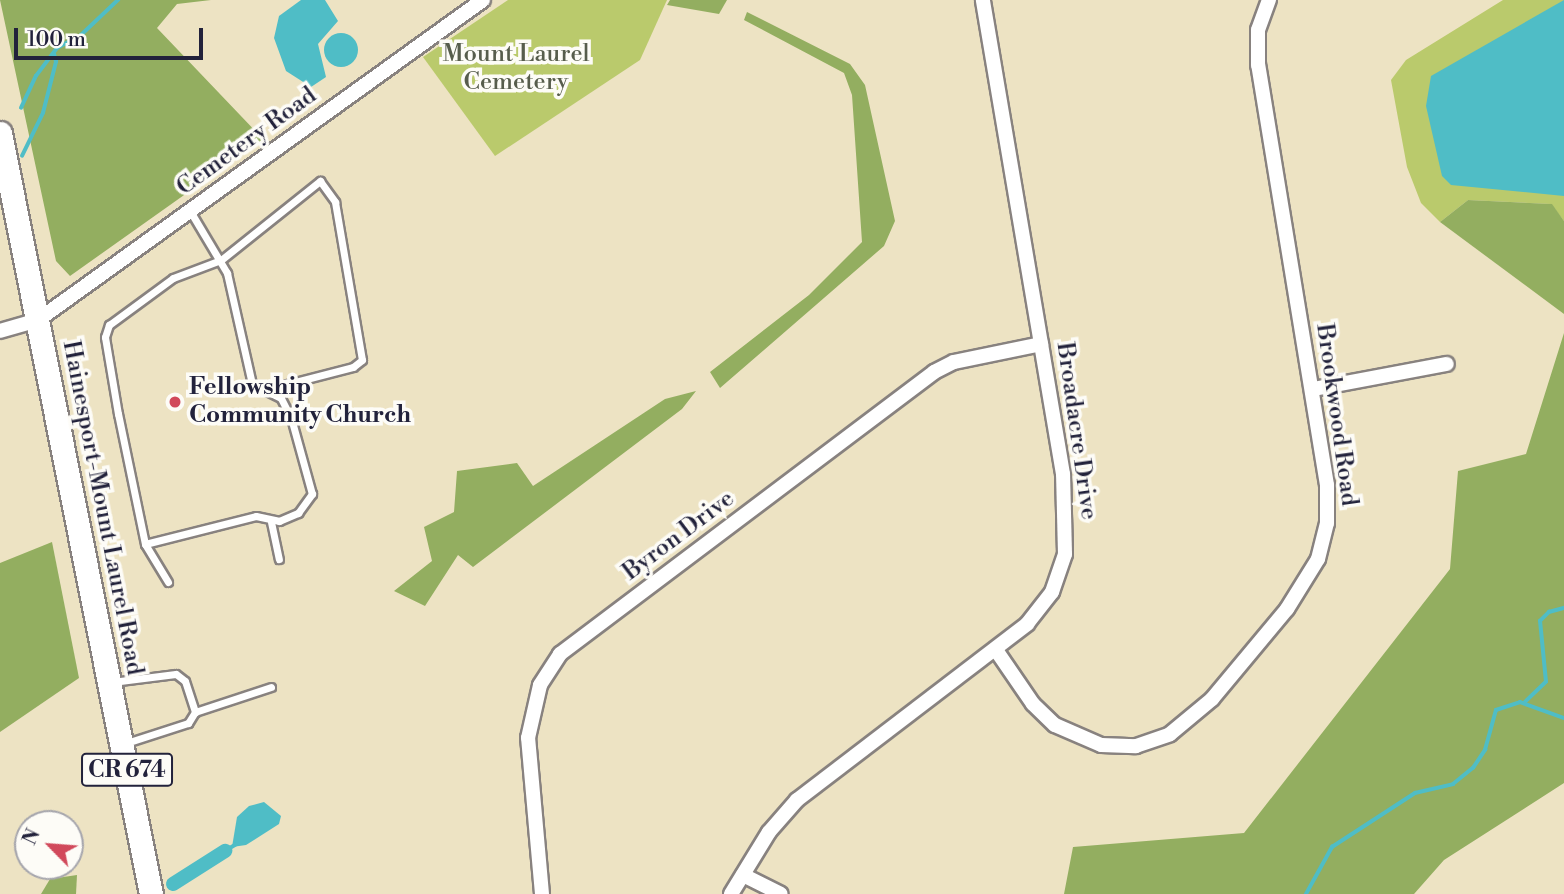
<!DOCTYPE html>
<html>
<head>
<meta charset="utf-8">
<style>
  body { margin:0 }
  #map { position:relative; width:1564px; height:894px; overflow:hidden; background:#ede3c3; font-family:"Libre Bodoni",serif }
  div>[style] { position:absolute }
  .green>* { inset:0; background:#baca6c }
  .forest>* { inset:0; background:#93ae60 }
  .water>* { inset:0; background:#4fbdc6 }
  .round { border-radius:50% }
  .stream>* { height:3.5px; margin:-1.75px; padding:0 1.75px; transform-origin:1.75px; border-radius:1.75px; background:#4fbdc6 }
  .canal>* { height:14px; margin:-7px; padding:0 7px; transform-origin:7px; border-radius:7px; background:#4fbdc6 }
  .roads { filter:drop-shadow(2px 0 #88827f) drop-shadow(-2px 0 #88827f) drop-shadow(0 2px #88827f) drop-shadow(0 -2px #88827f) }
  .lane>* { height:7px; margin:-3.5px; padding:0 3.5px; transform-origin:3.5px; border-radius:3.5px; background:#fff }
  .street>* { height:14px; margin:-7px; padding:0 7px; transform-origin:7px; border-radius:7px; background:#fff }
  .primary>* { height:23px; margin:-11.5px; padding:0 11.5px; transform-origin:11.5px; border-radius:11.5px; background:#fff }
  .dots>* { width:19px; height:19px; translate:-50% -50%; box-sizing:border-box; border:4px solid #fdfcf7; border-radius:50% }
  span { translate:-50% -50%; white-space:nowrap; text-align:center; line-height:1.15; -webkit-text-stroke:7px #fdfcf7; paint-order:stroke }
  .shield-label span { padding:2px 5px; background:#fdfcf7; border:2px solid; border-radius:5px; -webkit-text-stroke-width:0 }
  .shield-label { font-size:23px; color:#22223b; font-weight:700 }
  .park-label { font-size:24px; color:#575d4c }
  .street-label { font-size:24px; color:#22223b }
  .poi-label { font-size:24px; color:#22223b; font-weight:700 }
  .left { translate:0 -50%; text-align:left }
  .north { position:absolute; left:14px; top:810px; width:70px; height:70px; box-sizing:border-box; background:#fdfcf7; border:2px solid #a5a5ac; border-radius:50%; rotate:295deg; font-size:19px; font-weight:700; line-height:28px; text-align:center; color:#22223b }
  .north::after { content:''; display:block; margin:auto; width:24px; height:32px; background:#d1495b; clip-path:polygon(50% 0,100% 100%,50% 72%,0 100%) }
  .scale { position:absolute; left:14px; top:28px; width:189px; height:32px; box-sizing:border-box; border:4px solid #22223b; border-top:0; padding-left:9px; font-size:21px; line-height:24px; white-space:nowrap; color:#22223b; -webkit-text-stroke:5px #fdfcf7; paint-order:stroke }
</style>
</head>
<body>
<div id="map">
  <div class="green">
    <div style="clip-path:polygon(508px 0,667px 0,640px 60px,495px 156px,423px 57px)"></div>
    <div style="clip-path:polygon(1503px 0,1564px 0,1564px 221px,1551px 204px,1468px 200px,1440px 222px,1421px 203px,1407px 167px,1391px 80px,1406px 60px)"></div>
  </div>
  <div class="forest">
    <div style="clip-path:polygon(0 0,211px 0,177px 4px,157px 28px,263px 139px,70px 276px,56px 261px)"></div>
    <div style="clip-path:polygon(670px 0,727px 0,719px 14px,667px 5px)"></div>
    <div style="clip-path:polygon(747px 12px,850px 64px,865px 85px,895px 221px,884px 246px,720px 388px,710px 372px,809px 295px,862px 242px,852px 95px,844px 73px,744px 20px)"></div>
    <div style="clip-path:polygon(1468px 200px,1552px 204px,1564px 221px,1564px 314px,1440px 222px)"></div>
    <div style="clip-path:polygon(1564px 333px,1564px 783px,1444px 860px,1414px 894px,1064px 894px,1073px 847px,1244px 833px,1450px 569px,1458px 471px,1526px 454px)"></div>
    <div style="clip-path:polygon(696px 391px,682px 409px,473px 567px,458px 555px,425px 606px,394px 591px,432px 561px,424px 527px,454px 512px,457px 471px,517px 463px,533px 486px,665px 399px)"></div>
    <div style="clip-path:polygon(52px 542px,79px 678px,0 732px,0 563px)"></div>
    <div style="clip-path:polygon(77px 875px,76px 894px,41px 894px,50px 879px)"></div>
  </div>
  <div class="water">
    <div style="clip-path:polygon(301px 0,325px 0,338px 21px,318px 44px,326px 77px,311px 87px,286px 71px,274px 38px,279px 16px)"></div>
    <div style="clip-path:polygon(1564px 0,1564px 196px,1451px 185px,1442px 176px,1426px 106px,1431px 76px)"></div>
    <div class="round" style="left:324px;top:33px;width:34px;height:34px"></div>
    <div style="clip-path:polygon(264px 802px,281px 816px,279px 824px,246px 845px,232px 847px,237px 817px,249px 806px)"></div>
  </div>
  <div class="stream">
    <div style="left:21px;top:108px;width:35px;rotate:-65deg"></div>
    <div style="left:36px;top:76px;width:35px;rotate:-53deg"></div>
    <div style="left:57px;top:48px;width:27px;rotate:-28deg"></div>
    <div style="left:81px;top:35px;width:51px;rotate:-43.4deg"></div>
    <div style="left:22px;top:156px;width:48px;rotate:-64deg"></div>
    <div style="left:43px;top:113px;width:53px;rotate:-75.7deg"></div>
    <div style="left:56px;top:62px;width:8px;rotate:-104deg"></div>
    <div style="left:1524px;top:703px;width:30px;rotate:-44deg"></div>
    <div style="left:1546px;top:682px;width:61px;rotate:-95.6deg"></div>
    <div style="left:1540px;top:621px;width:13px;rotate:-45deg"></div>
    <div style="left:1549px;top:612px;width:16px;rotate:-15deg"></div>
    <div style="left:225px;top:851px;width:12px;rotate:-31deg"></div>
    <div style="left:1306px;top:894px;width:54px;rotate:-61deg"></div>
    <div style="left:1332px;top:847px;width:99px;rotate:-33deg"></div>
    <div style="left:1415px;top:793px;width:39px;rotate:-13deg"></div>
    <div style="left:1453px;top:784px;width:26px;rotate:-39deg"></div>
    <div style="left:1473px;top:768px;width:22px;rotate:-56deg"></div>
    <div style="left:1485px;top:750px;width:41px;rotate:-74.6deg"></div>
    <div style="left:1496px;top:710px;width:25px;rotate:-18deg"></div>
    <div style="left:1520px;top:702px;width:47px;rotate:20deg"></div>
  </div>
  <div class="canal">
    <div style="left:173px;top:884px;width:62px;rotate:-32.4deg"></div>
  </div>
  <div class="roads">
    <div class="lane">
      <div style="left:271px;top:522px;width:38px;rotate:78deg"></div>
      <div style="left:145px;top:544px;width:114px;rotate:-14.2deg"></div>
      <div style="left:256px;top:516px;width:24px;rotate:12deg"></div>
      <div style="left:279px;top:521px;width:21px;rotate:-23deg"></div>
      <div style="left:298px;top:513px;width:24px;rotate:-54deg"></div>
      <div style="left:312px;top:494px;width:79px;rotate:-105.4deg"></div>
      <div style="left:291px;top:418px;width:22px;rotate:-117deg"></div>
      <div style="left:281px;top:398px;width:32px;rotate:-154deg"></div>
      <div style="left:252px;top:384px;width:114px;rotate:-102.7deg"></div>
      <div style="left:227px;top:273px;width:72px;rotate:-120.8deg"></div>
      <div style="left:168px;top:582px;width:44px;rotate:-121.2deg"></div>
      <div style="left:145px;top:544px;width:133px;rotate:-101.7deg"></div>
      <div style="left:118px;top:414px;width:78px;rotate:-99.6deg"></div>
      <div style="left:105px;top:337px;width:13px;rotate:-72deg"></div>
      <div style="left:109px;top:325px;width:79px;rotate:-36.3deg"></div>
      <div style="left:173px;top:278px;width:51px;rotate:-20.6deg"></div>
      <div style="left:221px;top:260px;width:127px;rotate:-38.6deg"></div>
      <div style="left:320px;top:181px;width:26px;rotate:54deg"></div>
      <div style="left:335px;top:202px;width:160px;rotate:80.3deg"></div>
      <div style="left:362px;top:360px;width:11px;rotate:142deg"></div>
      <div style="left:353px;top:367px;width:92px;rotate:165.5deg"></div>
      <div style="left:112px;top:682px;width:64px;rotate:-7.1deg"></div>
      <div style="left:176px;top:674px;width:11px;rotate:38deg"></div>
      <div style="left:185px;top:681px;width:33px;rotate:72deg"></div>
      <div style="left:195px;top:712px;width:13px;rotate:122deg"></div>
      <div style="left:188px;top:723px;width:65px;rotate:162.1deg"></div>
      <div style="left:195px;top:712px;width:80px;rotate:-18.2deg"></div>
    </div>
    <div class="street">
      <div style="left:0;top:331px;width:40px;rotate:-16deg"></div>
      <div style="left:38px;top:320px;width:548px;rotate:-35.72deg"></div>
      <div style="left:1313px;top:389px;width:136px;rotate:-10.6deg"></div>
      <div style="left:996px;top:650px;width:65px;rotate:55.6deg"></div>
      <div style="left:1033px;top:704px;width:30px;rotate:44deg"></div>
      <div style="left:1055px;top:725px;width:50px;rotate:23.5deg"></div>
      <div style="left:1101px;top:745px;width:35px;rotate:2deg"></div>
      <div style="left:1136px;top:746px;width:36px;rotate:-19deg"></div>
      <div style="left:1170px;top:734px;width:55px;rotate:-39.8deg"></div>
      <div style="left:1212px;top:699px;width:117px;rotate:-50.2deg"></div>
      <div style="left:1287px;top:609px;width:59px;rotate:-58.2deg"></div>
      <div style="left:1318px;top:559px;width:37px;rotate:-76deg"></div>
      <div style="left:1327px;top:523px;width:38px;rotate:-90deg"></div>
      <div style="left:1327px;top:485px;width:426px;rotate:-99.3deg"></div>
      <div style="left:1258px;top:65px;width:35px;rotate:-90deg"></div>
      <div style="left:1258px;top:30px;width:32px;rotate:-70deg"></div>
      <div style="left:743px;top:875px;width:42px;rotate:26.6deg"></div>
      <div style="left:542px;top:894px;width:157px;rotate:-95.1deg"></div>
      <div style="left:528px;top:738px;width:54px;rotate:-77.2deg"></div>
      <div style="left:540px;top:685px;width:37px;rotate:-57deg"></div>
      <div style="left:560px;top:654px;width:468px;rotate:-37deg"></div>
      <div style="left:934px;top:372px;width:22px;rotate:-27deg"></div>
      <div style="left:954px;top:362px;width:89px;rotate:-11.7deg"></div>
      <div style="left:731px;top:894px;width:73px;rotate:-58.5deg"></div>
      <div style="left:769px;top:832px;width:43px;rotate:-48.8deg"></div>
      <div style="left:797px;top:800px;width:290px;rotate:-37.4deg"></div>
      <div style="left:1027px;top:624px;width:41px;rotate:-52deg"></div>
      <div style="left:1052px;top:592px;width:40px;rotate:-71.1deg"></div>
      <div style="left:1065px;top:554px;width:80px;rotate:-91.4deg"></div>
      <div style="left:1063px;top:474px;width:481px;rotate:-99.6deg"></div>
    </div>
    <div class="primary">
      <div style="left:0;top:133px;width:776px;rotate:78.78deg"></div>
    </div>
  </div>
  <div class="dots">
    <div style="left:175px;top:402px;background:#d1495b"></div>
  </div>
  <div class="shield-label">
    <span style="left:127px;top:770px">CR 674</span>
  </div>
  <div class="park-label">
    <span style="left:516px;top:69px">Mount Laurel<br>Cemetery</span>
  </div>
  <div class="street-label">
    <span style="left:247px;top:142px;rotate:-36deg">Cemetery Road</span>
    <span style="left:1336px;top:415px;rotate:82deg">Brookwood Road</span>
    <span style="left:1076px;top:431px;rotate:82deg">Broadacre Drive</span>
    <span style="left:102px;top:508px;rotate:79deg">Hainesport-Mount Laurel Road</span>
    <span style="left:679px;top:536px;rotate:-37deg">Byron Drive</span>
  </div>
  <div class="poi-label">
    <span class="left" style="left:189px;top:402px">Fellowship<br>Community Church</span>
  </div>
  <div class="north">N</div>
  <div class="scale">100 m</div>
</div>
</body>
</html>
